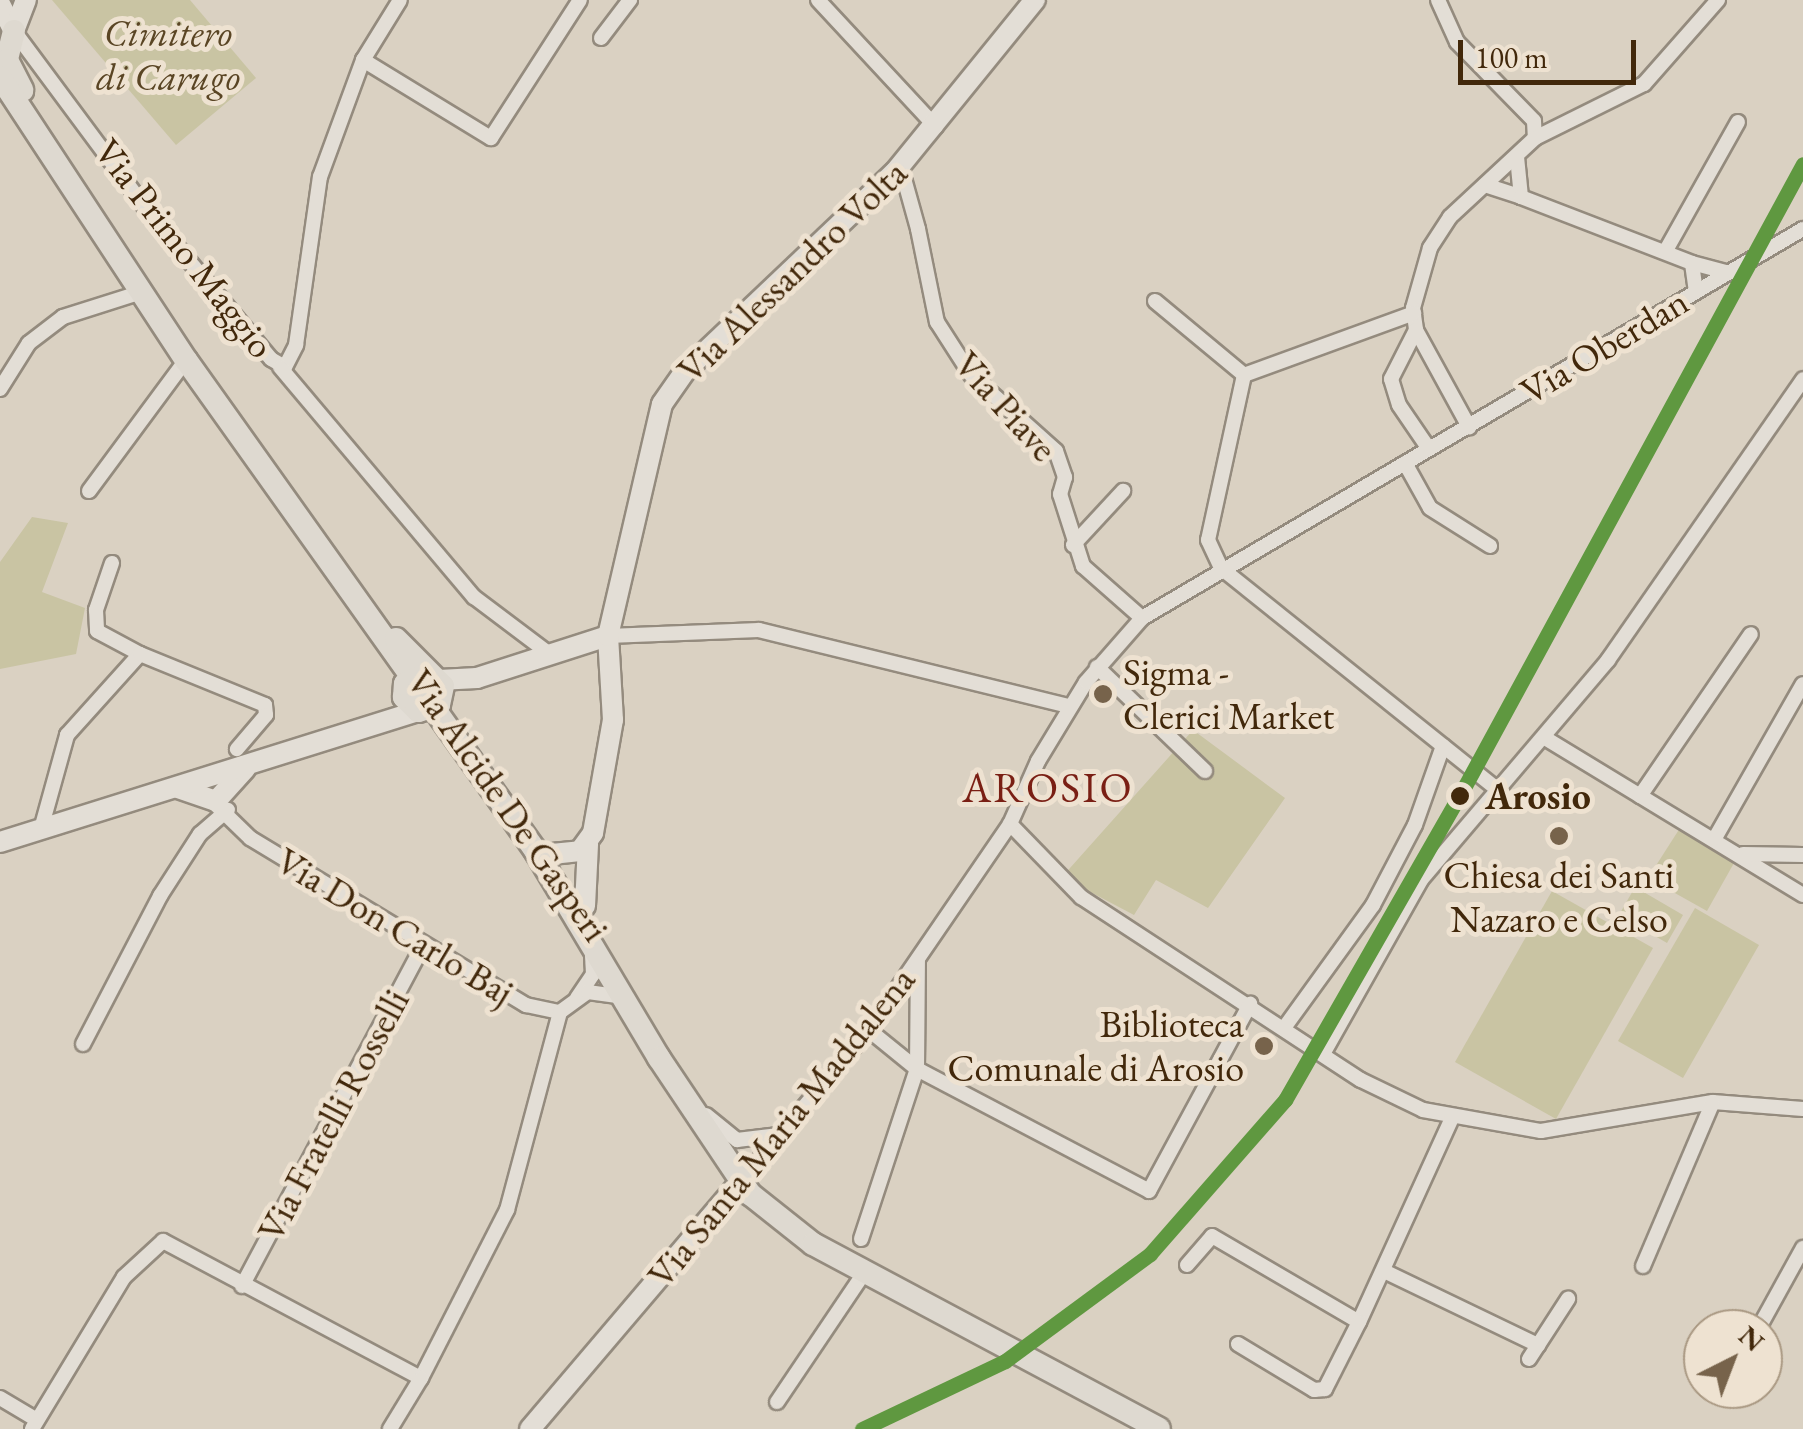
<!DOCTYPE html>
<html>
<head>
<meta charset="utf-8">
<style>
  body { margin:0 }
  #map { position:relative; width:1803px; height:1429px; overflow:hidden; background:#dad1c2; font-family:"EB Garamond",serif }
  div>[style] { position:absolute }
  .green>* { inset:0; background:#c9c4a3 }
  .roads { filter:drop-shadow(2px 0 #948b7e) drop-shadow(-2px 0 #948b7e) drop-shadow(0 2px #948b7e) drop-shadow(0 -2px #948b7e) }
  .street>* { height:14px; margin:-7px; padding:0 7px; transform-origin:7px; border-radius:7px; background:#e3ded6 }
  .secondary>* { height:20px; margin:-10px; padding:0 10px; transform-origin:10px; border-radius:10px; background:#e3ded6 }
  .primary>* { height:22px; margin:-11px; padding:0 11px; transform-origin:11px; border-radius:11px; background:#ded9d0 }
  .rail-1>* { height:15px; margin:-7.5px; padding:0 7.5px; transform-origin:7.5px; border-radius:7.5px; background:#5f9840 }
  .dots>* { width:28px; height:28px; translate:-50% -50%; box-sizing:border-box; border:5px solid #eee2d1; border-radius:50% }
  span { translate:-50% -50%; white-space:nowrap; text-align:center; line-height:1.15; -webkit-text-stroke:10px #eee2d1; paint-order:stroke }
  .park-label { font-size:38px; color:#5a4524; font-style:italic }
  .street-label { font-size:38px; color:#42280b }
  .poi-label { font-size:38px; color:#42280b }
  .left { translate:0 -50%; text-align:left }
  .right { translate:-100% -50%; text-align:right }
  .stop-label { font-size:38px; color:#42280b; font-weight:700 }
  .quarter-label { font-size:42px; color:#7a1f14; letter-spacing:2.5px }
  .north { position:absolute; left:1683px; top:1309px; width:100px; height:100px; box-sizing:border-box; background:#eee2d1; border:2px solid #a99882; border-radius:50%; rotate:42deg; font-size:28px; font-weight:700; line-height:40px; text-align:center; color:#42280b }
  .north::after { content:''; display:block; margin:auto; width:35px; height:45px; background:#77634b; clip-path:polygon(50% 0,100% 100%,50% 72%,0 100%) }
  .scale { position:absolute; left:1458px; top:40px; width:178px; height:45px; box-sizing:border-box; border:5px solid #42280b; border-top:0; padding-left:12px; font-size:30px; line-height:35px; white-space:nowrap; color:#42280b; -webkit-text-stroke:8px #eee2d1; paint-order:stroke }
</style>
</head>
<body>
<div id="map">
  <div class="green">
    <div style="clip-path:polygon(52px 0,190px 0,256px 78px,176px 145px)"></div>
    <div style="clip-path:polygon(32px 517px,68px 523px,42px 592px,85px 608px,76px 654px,0 669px,0 562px)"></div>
    <div style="clip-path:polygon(1193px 730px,1285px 798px,1208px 908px,1156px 880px,1134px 915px,1062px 877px)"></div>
    <div style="clip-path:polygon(1680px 828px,1734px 863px,1707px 911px,1648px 878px)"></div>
    <div style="clip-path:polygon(1635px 887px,1683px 915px,1667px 943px,1619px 915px)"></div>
    <div style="clip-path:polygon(1552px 891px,1653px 948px,1556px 1119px,1455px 1062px)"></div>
    <div style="clip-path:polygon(1695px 908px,1759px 945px,1683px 1078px,1618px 1041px)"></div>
  </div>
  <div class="roads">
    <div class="street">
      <div style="left:818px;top:0;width:173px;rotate:47.1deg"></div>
      <div style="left:1438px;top:0;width:46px;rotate:65.7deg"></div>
      <div style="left:1457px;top:42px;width:110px;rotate:45.7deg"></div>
      <div style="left:1534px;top:121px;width:17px;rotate:87deg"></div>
      <div style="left:1535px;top:138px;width:116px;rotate:137.1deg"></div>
      <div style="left:1450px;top:217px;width:37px;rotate:123deg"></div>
      <div style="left:1430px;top:248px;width:62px;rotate:105.8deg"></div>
      <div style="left:1413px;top:308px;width:22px;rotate:82deg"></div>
      <div style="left:1416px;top:330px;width:111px;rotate:61.3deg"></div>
      <div style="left:14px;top:31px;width:227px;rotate:53.4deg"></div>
      <div style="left:149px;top:213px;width:190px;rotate:50.1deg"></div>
      <div style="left:271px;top:359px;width:16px;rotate:30deg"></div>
      <div style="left:285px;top:367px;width:25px;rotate:-63deg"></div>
      <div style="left:296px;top:345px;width:170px;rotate:-81.9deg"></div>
      <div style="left:320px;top:177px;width:125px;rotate:-69.8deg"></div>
      <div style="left:363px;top:60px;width:70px;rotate:-58.3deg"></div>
      <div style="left:601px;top:38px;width:48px;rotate:-52.7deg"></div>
      <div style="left:363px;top:60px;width:150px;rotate:31.4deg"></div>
      <div style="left:491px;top:138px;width:164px;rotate:-57.2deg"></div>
      <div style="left:1535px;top:138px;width:122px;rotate:-26.4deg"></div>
      <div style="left:1644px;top:84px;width:112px;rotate:-48.6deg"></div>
      <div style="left:895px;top:172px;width:14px;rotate:45deg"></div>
      <div style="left:905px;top:182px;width:49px;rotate:74.5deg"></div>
      <div style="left:918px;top:229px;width:95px;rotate:78.5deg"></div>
      <div style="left:937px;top:322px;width:63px;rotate:57.3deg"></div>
      <div style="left:971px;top:375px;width:114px;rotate:41.8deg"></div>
      <div style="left:1056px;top:451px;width:28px;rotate:71deg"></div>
      <div style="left:1065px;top:477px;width:18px;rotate:106deg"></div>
      <div style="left:1060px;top:494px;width:76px;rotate:72.3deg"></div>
      <div style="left:1083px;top:566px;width:79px;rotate:41.4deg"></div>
      <div style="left:1485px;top:185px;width:38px;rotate:18deg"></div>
      <div style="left:1521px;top:197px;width:40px;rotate:-95.7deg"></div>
      <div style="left:1521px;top:197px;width:183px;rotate:21.1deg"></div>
      <div style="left:1665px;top:252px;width:149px;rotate:-60.7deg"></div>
      <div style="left:1696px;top:292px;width:29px;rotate:-98deg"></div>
      <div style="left:1692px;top:263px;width:35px;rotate:15deg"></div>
      <div style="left:1155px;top:301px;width:116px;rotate:39.7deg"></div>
      <div style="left:1244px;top:375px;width:169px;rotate:102.3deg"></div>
      <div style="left:1208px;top:540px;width:31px;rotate:65deg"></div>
      <div style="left:1221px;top:568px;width:350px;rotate:38.7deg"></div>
      <div style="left:1416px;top:330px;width:55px;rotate:117deg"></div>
      <div style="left:1391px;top:379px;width:27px;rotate:73deg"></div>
      <div style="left:1399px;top:405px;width:53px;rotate:55.7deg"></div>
      <div style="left:280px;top:367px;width:301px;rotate:49.9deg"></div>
      <div style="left:474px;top:597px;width:96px;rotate:37deg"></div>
      <div style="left:1244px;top:375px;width:181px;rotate:-20deg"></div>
      <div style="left:0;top:389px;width:54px;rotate:-57.8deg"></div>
      <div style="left:29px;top:343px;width:43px;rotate:-37.4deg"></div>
      <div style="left:63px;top:317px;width:83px;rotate:-17.6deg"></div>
      <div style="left:1405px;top:463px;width:51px;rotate:60.9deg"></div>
      <div style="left:1430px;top:508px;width:71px;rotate:32.3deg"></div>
      <div style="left:89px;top:491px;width:163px;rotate:-53.5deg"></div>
      <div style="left:1073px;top:545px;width:74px;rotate:-47.2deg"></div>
      <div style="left:112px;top:563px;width:50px;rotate:108.8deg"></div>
      <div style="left:96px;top:610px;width:21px;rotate:87deg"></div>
      <div style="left:97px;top:631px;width:49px;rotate:28.1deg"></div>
      <div style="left:608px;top:636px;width:151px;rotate:-2.3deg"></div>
      <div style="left:759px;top:630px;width:319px;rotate:13.8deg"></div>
      <div style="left:1097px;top:667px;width:150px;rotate:43.9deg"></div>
      <div style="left:1545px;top:738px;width:302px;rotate:31.3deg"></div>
      <div style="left:1640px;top:796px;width:196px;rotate:-55.6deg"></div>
      <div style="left:212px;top:801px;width:53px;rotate:44.2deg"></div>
      <div style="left:250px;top:838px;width:323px;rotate:31.2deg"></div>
      <div style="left:526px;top:1005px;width:35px;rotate:12deg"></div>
      <div style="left:1010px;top:824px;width:102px;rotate:45.8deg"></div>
      <div style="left:1081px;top:897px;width:334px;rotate:33.2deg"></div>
      <div style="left:1361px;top:1080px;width:69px;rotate:25.8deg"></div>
      <div style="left:1423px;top:1110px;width:120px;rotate:10.1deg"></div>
      <div style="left:1541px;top:1131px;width:174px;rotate:-9.6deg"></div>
      <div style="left:1713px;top:1102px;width:90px;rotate:4.4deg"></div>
      <div style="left:41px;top:829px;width:98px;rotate:-74.5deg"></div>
      <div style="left:67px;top:735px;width:109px;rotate:-48deg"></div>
      <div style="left:140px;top:654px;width:135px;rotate:22.2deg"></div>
      <div style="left:265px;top:705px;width:10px;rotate:84deg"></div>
      <div style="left:266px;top:715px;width:45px;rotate:130.5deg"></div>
      <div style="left:1715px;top:838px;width:177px;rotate:-60.3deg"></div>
      <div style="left:1743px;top:854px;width:60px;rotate:1deg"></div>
      <div style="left:577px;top:998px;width:29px;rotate:-56deg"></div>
      <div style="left:593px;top:974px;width:19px;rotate:-93deg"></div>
      <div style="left:1284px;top:1028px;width:152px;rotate:-54.1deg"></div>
      <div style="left:1373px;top:905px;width:90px;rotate:-62.3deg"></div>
      <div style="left:1415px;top:825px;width:84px;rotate:-70.5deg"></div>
      <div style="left:869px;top:1030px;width:62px;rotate:39.1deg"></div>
      <div style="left:917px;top:1069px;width:262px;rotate:27.7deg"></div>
      <div style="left:1149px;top:1191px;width:213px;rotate:-61.6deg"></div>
      <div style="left:83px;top:1044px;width:167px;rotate:-62.5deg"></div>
      <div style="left:160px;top:896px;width:74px;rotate:-57.2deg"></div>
      <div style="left:200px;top:834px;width:37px;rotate:-41deg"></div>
      <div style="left:1323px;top:1054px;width:200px;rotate:-60.6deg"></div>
      <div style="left:1421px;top:880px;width:289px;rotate:-49.6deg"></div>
      <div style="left:1608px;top:660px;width:342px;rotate:-55.2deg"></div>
      <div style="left:706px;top:1115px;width:40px;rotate:39deg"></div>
      <div style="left:737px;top:1140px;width:42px;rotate:-6.8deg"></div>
      <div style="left:741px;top:1181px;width:198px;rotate:-49.7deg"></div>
      <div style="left:869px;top:1030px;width:250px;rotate:-55.6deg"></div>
      <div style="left:1010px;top:824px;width:69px;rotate:-66deg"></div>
      <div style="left:1038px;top:761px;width:92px;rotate:-58.7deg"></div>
      <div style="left:1086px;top:682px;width:85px;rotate:-48.8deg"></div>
      <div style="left:1142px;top:618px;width:767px;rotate:-30.48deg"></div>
      <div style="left:861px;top:1239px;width:179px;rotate:-71.8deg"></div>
      <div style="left:917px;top:1069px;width:108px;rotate:-89.5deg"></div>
      <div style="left:1187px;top:1265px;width:38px;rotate:-49deg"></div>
      <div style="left:1212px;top:1236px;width:170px;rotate:30.3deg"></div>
      <div style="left:1359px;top:1322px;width:226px;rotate:-65.5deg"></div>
      <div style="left:1643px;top:1266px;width:178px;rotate:-66.9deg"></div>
      <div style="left:1386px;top:1272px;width:169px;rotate:25.7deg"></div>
      <div style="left:242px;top:1286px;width:387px;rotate:-62deg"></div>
      <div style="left:1761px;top:1324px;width:87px;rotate:-61.1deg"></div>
      <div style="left:1238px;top:1344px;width:89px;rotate:31.2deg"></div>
      <div style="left:1314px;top:1390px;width:11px;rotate:-5deg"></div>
      <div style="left:1325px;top:1389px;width:75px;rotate:-63.1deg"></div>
      <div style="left:1529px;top:1359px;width:72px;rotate:-57deg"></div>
      <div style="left:421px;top:1378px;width:189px;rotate:-62.9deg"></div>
      <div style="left:507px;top:1210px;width:205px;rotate:-75deg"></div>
      <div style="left:560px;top:1012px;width:34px;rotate:-36deg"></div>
      <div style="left:588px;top:992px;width:35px;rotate:8deg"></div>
      <div style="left:0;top:1398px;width:43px;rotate:30.7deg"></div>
      <div style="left:777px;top:1402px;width:156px;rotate:-56deg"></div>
      <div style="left:32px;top:1429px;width:178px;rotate:-58.8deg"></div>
      <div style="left:124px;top:1277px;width:53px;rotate:-42.7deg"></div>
      <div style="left:163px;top:1241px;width:292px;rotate:28deg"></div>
      <div style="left:421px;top:1378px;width:60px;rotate:121.3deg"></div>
    </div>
    <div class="secondary">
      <div style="left:0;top:4px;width:30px;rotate:63deg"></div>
      <div style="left:14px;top:31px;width:33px;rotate:-69deg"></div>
      <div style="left:439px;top:680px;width:38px;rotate:-3deg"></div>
      <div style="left:477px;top:678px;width:138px;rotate:-17.8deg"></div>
      <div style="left:178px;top:788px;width:40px;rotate:18.9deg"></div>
      <div style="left:216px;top:801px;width:43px;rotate:-47.8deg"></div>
      <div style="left:0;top:842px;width:438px;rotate:-17.4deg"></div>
      <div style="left:552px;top:854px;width:28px;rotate:-6deg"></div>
      <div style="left:580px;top:851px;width:22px;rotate:-54deg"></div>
      <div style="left:593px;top:833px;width:115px;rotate:-80deg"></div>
      <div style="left:613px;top:720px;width:84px;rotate:-93.4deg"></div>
      <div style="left:608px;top:636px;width:238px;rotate:-76.9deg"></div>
      <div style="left:662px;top:404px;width:40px;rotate:-55.1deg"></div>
      <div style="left:685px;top:371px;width:289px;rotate:-43.5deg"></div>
      <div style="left:895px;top:172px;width:222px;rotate:-50.9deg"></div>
      <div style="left:585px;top:906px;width:62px;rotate:-87.2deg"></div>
      <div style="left:530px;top:1429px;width:326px;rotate:-49.6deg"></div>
    </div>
    <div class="primary">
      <div style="left:14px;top:31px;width:30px;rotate:104deg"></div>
      <div style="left:7px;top:60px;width:34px;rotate:63deg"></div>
      <div style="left:0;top:77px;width:339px;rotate:56.7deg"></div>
      <div style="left:186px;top:360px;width:602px;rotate:54.54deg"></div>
      <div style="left:535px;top:850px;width:242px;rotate:59.2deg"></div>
      <div style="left:659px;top:1058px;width:164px;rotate:56.2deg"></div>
      <div style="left:750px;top:1194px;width:80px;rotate:38.4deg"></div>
      <div style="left:813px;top:1244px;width:392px;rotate:28.1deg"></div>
      <div style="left:396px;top:639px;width:66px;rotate:45deg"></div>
      <div style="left:443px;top:686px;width:19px;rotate:102deg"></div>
      <div style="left:439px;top:705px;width:22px;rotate:164deg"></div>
      <div style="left:418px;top:711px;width:20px;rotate:-135deg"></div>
      <div style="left:404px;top:697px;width:13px;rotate:-86deg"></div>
      <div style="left:405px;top:684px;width:25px;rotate:-26deg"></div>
    </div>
  </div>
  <div class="rail-1">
    <div style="left:862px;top:1429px;width:158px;rotate:-25.4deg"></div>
    <div style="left:1005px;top:1361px;width:180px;rotate:-36.4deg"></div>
    <div style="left:1150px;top:1254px;width:205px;rotate:-48.8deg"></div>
    <div style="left:1285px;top:1100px;width:352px;rotate:-60.2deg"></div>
    <div style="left:1460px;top:795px;width:718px;rotate:-61.47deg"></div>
  </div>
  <div class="dots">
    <div style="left:1103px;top:694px;background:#77634b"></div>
    <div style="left:1460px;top:796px;background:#42280b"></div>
    <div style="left:1559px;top:836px;background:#77634b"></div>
    <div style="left:1264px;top:1046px;background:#77634b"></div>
  </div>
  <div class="park-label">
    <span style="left:168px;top:55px">Cimitero<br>di Carugo</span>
  </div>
  <div class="street-label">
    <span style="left:185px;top:248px;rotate:52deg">Via Primo Maggio</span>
    <span style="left:792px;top:271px;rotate:-44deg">Via Alessandro Volta</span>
    <span style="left:1604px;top:346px;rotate:-31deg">Via Oberdan</span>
    <span style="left:1006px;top:406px;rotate:48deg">Via Piave</span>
    <span style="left:508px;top:805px;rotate:55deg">Via Alcide De Gasperi</span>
    <span style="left:395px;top:926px;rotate:31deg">Via Don Carlo Baj</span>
    <span style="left:333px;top:1115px;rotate:-62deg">Via Fratelli Rosselli</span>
    <span style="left:781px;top:1127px;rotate:-51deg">Via Santa Maria Maddalena</span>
  </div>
  <div class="poi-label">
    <span class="left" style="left:1123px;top:694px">Sigma -<br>Clerici Market</span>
    <span style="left:1559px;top:897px">Chiesa dei Santi<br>Nazaro e Celso</span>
    <span class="right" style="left:1244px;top:1046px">Biblioteca<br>Comunale di Arosio</span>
  </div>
  <div class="stop-label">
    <span class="left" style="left:1485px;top:796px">Arosio</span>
  </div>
  <div class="quarter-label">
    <span style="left:1048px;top:788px">AROSIO</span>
  </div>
  <div class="north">N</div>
  <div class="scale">100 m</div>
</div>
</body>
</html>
